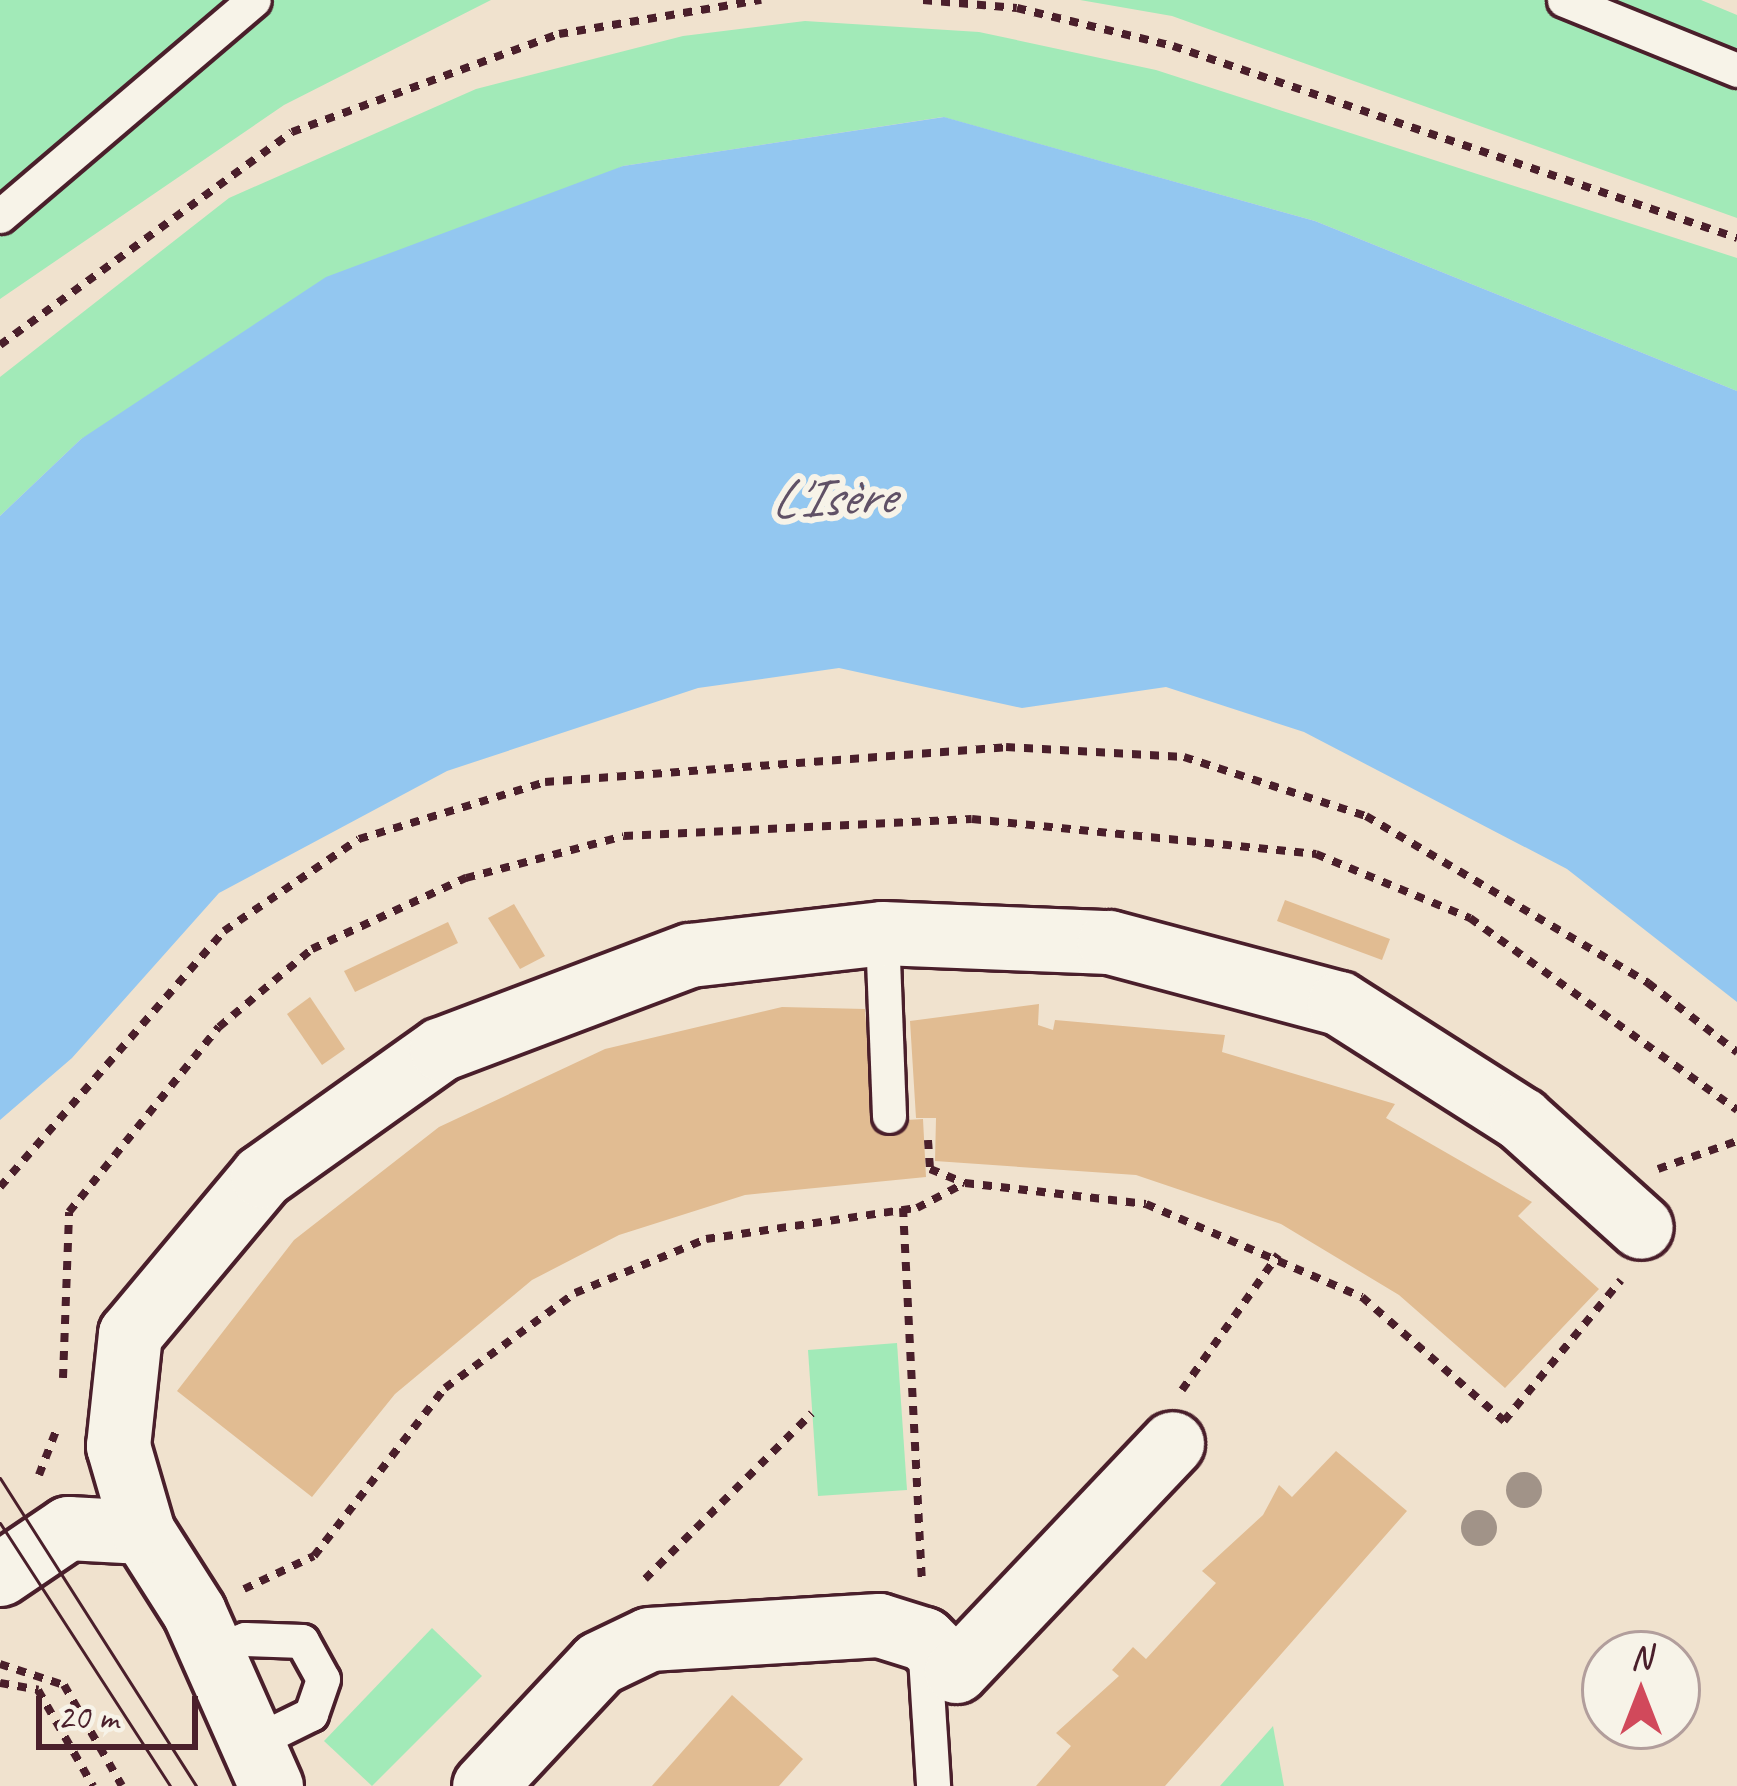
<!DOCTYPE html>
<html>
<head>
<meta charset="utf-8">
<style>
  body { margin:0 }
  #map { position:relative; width:1737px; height:1786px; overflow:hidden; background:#f0e2ce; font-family:Caveat,sans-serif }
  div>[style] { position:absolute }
  .green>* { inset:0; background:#a2eab8 }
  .water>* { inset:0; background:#93c7f0 }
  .building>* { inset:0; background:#e1bc92 }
  .path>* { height:8px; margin-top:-4px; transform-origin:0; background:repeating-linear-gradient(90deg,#4a1f2b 0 9px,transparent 0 18px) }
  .roads { filter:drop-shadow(3px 0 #4a1f2b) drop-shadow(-3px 0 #4a1f2b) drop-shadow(0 3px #4a1f2b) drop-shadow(0 -3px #4a1f2b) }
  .lane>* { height:33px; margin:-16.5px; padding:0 16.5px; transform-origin:16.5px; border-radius:16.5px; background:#f7f3e8 }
  .street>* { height:63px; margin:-31.5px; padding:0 31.5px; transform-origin:31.5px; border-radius:31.5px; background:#f7f3e8 }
  .tram>* { height:3px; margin:-1.5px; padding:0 1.5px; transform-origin:1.5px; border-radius:1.5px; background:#4a1f2b }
  .trees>* { width:36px; height:36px; margin:-18px; border-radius:50%; background:#a19388 }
  span { translate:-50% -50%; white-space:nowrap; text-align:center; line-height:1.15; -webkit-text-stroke:12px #f7f3e8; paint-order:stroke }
  .water-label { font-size:54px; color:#605166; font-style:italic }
  .north { position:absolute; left:1581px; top:1630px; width:120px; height:120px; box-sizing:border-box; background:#f7f3e8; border:3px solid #b29e9c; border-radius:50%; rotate:0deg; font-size:33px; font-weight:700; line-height:48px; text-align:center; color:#4a1f2b }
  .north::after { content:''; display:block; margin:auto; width:42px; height:54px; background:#d1495b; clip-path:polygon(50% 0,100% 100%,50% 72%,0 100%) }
  .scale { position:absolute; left:36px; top:1696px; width:162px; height:54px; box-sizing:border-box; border:6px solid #4a1f2b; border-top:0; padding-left:15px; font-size:36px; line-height:42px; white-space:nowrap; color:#4a1f2b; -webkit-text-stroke:9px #f7f3e8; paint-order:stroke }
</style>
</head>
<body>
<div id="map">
  <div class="green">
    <div style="clip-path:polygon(0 0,491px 0,284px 105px,0 299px)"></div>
    <div style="clip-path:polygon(1080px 0,1701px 0,1737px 15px,1737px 218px,1172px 16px)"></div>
    <div style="clip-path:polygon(805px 21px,979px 32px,1156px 70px,1737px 258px,1737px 391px,1315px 221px,943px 117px,623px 166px,81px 439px,0 516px,0 377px,229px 198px,476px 89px,683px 36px)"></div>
    <div style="clip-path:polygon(897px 1343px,907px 1490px,818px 1496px,808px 1350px)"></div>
    <div style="clip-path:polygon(432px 1628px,482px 1676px,372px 1786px,324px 1741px)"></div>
    <div style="clip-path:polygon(1273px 1726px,1284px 1786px,1220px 1786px)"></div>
  </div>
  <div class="water">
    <div style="clip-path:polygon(944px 117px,1315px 221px,1737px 391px,1737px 1002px,1567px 869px,1304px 732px,1166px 687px,1022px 708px,839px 668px,698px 688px,447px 771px,219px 893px,72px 1058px,0 1120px,0 516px,81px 439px,326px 277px,623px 166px)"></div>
  </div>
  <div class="building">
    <div style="clip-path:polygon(1285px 900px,1390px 939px,1382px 960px,1277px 921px)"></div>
    <div style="clip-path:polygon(514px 904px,545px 956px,520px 969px,488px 918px)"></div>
    <div style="clip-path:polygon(448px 922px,458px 943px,355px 992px,344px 971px)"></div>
    <div style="clip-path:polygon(310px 997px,345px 1049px,322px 1065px,287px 1014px)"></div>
    <div style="clip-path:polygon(1039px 1004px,1038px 1025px,1053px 1030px,1055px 1020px,1225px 1035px,1222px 1052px,1395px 1104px,1386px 1118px,1532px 1202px,1518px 1216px,1599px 1289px,1505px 1388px,1399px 1295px,1281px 1224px,1136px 1175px,935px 1161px,936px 1118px,916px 1118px,910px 1021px)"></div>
    <div style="clip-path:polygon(782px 1007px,865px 1009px,873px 1122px,923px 1119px,926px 1177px,745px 1195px,619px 1235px,532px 1280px,395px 1394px,312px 1497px,177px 1391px,294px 1240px,439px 1127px,605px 1049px)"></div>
    <div style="clip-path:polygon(1336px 1451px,1407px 1511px,1165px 1786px,1036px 1786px,1071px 1746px,1056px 1733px,1119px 1676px,1112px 1670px,1133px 1647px,1146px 1659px,1216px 1583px,1202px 1571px,1263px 1515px,1279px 1485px,1292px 1497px)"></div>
    <div style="clip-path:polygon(732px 1695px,803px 1759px,779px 1786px,652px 1786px)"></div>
  </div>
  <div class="path">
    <div style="left:923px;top:0;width:94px;rotate:4.9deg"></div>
    <div style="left:1017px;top:8px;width:161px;rotate:13.7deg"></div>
    <div style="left:1173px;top:46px;width:596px;rotate:18.8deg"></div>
    <div style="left:0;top:345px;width:361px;rotate:-36.1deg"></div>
    <div style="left:292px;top:132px;width:284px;rotate:-20.2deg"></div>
    <div style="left:559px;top:34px;width:205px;rotate:-9.6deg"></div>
    <div style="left:928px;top:1140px;width:29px;rotate:86deg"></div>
    <div style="left:930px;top:1169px;width:38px;rotate:22deg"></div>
    <div style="left:1658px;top:1169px;width:84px;rotate:-19.5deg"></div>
    <div style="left:0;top:1187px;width:340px;rotate:-48.8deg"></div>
    <div style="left:224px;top:931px;width:163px;rotate:-34.3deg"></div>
    <div style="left:359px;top:839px;width:195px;rotate:-17deg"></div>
    <div style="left:545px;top:782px;width:462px;rotate:-4.3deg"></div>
    <div style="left:1006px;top:747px;width:178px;rotate:3.2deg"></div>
    <div style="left:1184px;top:757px;width:191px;rotate:18deg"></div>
    <div style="left:1366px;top:816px;width:328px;rotate:30.6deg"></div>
    <div style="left:1648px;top:983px;width:113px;rotate:37.8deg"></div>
    <div style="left:903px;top:1208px;width:370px;rotate:87.1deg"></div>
    <div style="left:63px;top:1378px;width:166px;rotate:-87.9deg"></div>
    <div style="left:69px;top:1212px;width:238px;rotate:-51deg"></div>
    <div style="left:219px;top:1027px;width:121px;rotate:-40deg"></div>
    <div style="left:312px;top:949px;width:170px;rotate:-24.8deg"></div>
    <div style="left:466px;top:878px;width:163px;rotate:-14.9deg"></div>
    <div style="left:624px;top:836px;width:348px;rotate:-2.8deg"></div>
    <div style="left:972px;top:819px;width:346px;rotate:5.8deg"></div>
    <div style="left:1316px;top:854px;width:167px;rotate:22.6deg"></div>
    <div style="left:1470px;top:918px;width:329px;rotate:35.7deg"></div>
    <div style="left:1182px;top:1390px;width:166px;rotate:-54.6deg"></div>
    <div style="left:39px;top:1475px;width:50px;rotate:-69deg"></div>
    <div style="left:645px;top:1579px;width:235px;rotate:-44.8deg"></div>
    <div style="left:244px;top:1589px;width:77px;rotate:-25.2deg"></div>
    <div style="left:314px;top:1556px;width:213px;rotate:-52.1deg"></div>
    <div style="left:445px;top:1388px;width:161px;rotate:-36.2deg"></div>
    <div style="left:575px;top:1293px;width:142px;rotate:-22.4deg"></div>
    <div style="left:706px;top:1239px;width:213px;rotate:-8.4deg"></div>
    <div style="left:917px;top:1208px;width:54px;rotate:-27.5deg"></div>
    <div style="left:965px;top:1183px;width:182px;rotate:6.6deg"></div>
    <div style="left:1146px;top:1204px;width:235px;rotate:23.3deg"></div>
    <div style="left:1362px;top:1297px;width:189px;rotate:41.1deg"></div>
    <div style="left:1504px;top:1421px;width:183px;rotate:-50.3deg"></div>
    <div style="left:0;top:1664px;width:67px;rotate:18.2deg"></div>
    <div style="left:64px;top:1685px;width:116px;rotate:60.1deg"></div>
    <div style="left:0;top:1683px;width:39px;rotate:10deg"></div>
    <div style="left:38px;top:1690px;width:111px;rotate:60.2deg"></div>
  </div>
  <div class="roads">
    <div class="lane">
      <div style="left:1564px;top:0;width:187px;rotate:22deg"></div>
      <div style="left:0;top:216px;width:333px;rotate:-40.4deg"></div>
      <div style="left:882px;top:933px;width:183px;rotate:87.8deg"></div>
      <div style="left:924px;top:1641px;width:145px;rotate:86.4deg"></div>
      <div style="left:211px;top:1652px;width:36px;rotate:-21deg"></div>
      <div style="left:245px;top:1639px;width:57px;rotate:2deg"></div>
      <div style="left:302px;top:1641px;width:43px;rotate:61.1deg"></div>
      <div style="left:323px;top:1679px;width:37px;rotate:109deg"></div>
      <div style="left:311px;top:1714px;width:66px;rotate:153.8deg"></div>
    </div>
    <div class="street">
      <div style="left:0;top:1574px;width:82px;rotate:-34.1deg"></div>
      <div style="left:68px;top:1528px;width:75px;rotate:3.1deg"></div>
      <div style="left:271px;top:1786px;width:190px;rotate:-113.9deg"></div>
      <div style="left:194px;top:1612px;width:95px;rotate:-122.5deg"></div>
      <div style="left:143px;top:1532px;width:90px;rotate:-106.2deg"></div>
      <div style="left:118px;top:1446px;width:113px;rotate:-83.9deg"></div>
      <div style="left:130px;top:1334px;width:206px;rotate:-50.1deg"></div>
      <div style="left:262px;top:1176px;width:219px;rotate:-35.4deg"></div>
      <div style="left:441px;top:1049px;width:266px;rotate:-20.7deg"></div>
      <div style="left:690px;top:955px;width:193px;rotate:-6.5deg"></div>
      <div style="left:882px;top:933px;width:227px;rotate:2.3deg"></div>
      <div style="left:1109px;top:942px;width:238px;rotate:14.9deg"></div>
      <div style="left:1339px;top:1003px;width:216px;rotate:32.5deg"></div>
      <div style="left:1521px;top:1119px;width:161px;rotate:42deg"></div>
      <div style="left:484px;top:1786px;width:168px;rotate:-46.9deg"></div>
      <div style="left:599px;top:1663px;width:55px;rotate:-25.6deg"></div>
      <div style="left:649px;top:1639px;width:230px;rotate:-3.5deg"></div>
      <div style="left:879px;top:1625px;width:47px;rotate:17.3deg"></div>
      <div style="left:924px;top:1639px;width:45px;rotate:45deg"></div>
      <div style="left:956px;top:1671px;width:314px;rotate:-46.5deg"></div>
    </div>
  </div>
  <div class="tram">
    <div style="left:0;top:1478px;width:365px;rotate:57.5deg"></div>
    <div style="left:0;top:1523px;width:313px;rotate:57.1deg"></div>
  </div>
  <div class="trees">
    <div style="left:1524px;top:1490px"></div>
    <div style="left:1479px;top:1528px"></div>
  </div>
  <div class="water-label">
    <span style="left:832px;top:497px;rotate:-2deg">L'Isère</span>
  </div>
  <div class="north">N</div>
  <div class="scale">20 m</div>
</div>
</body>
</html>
